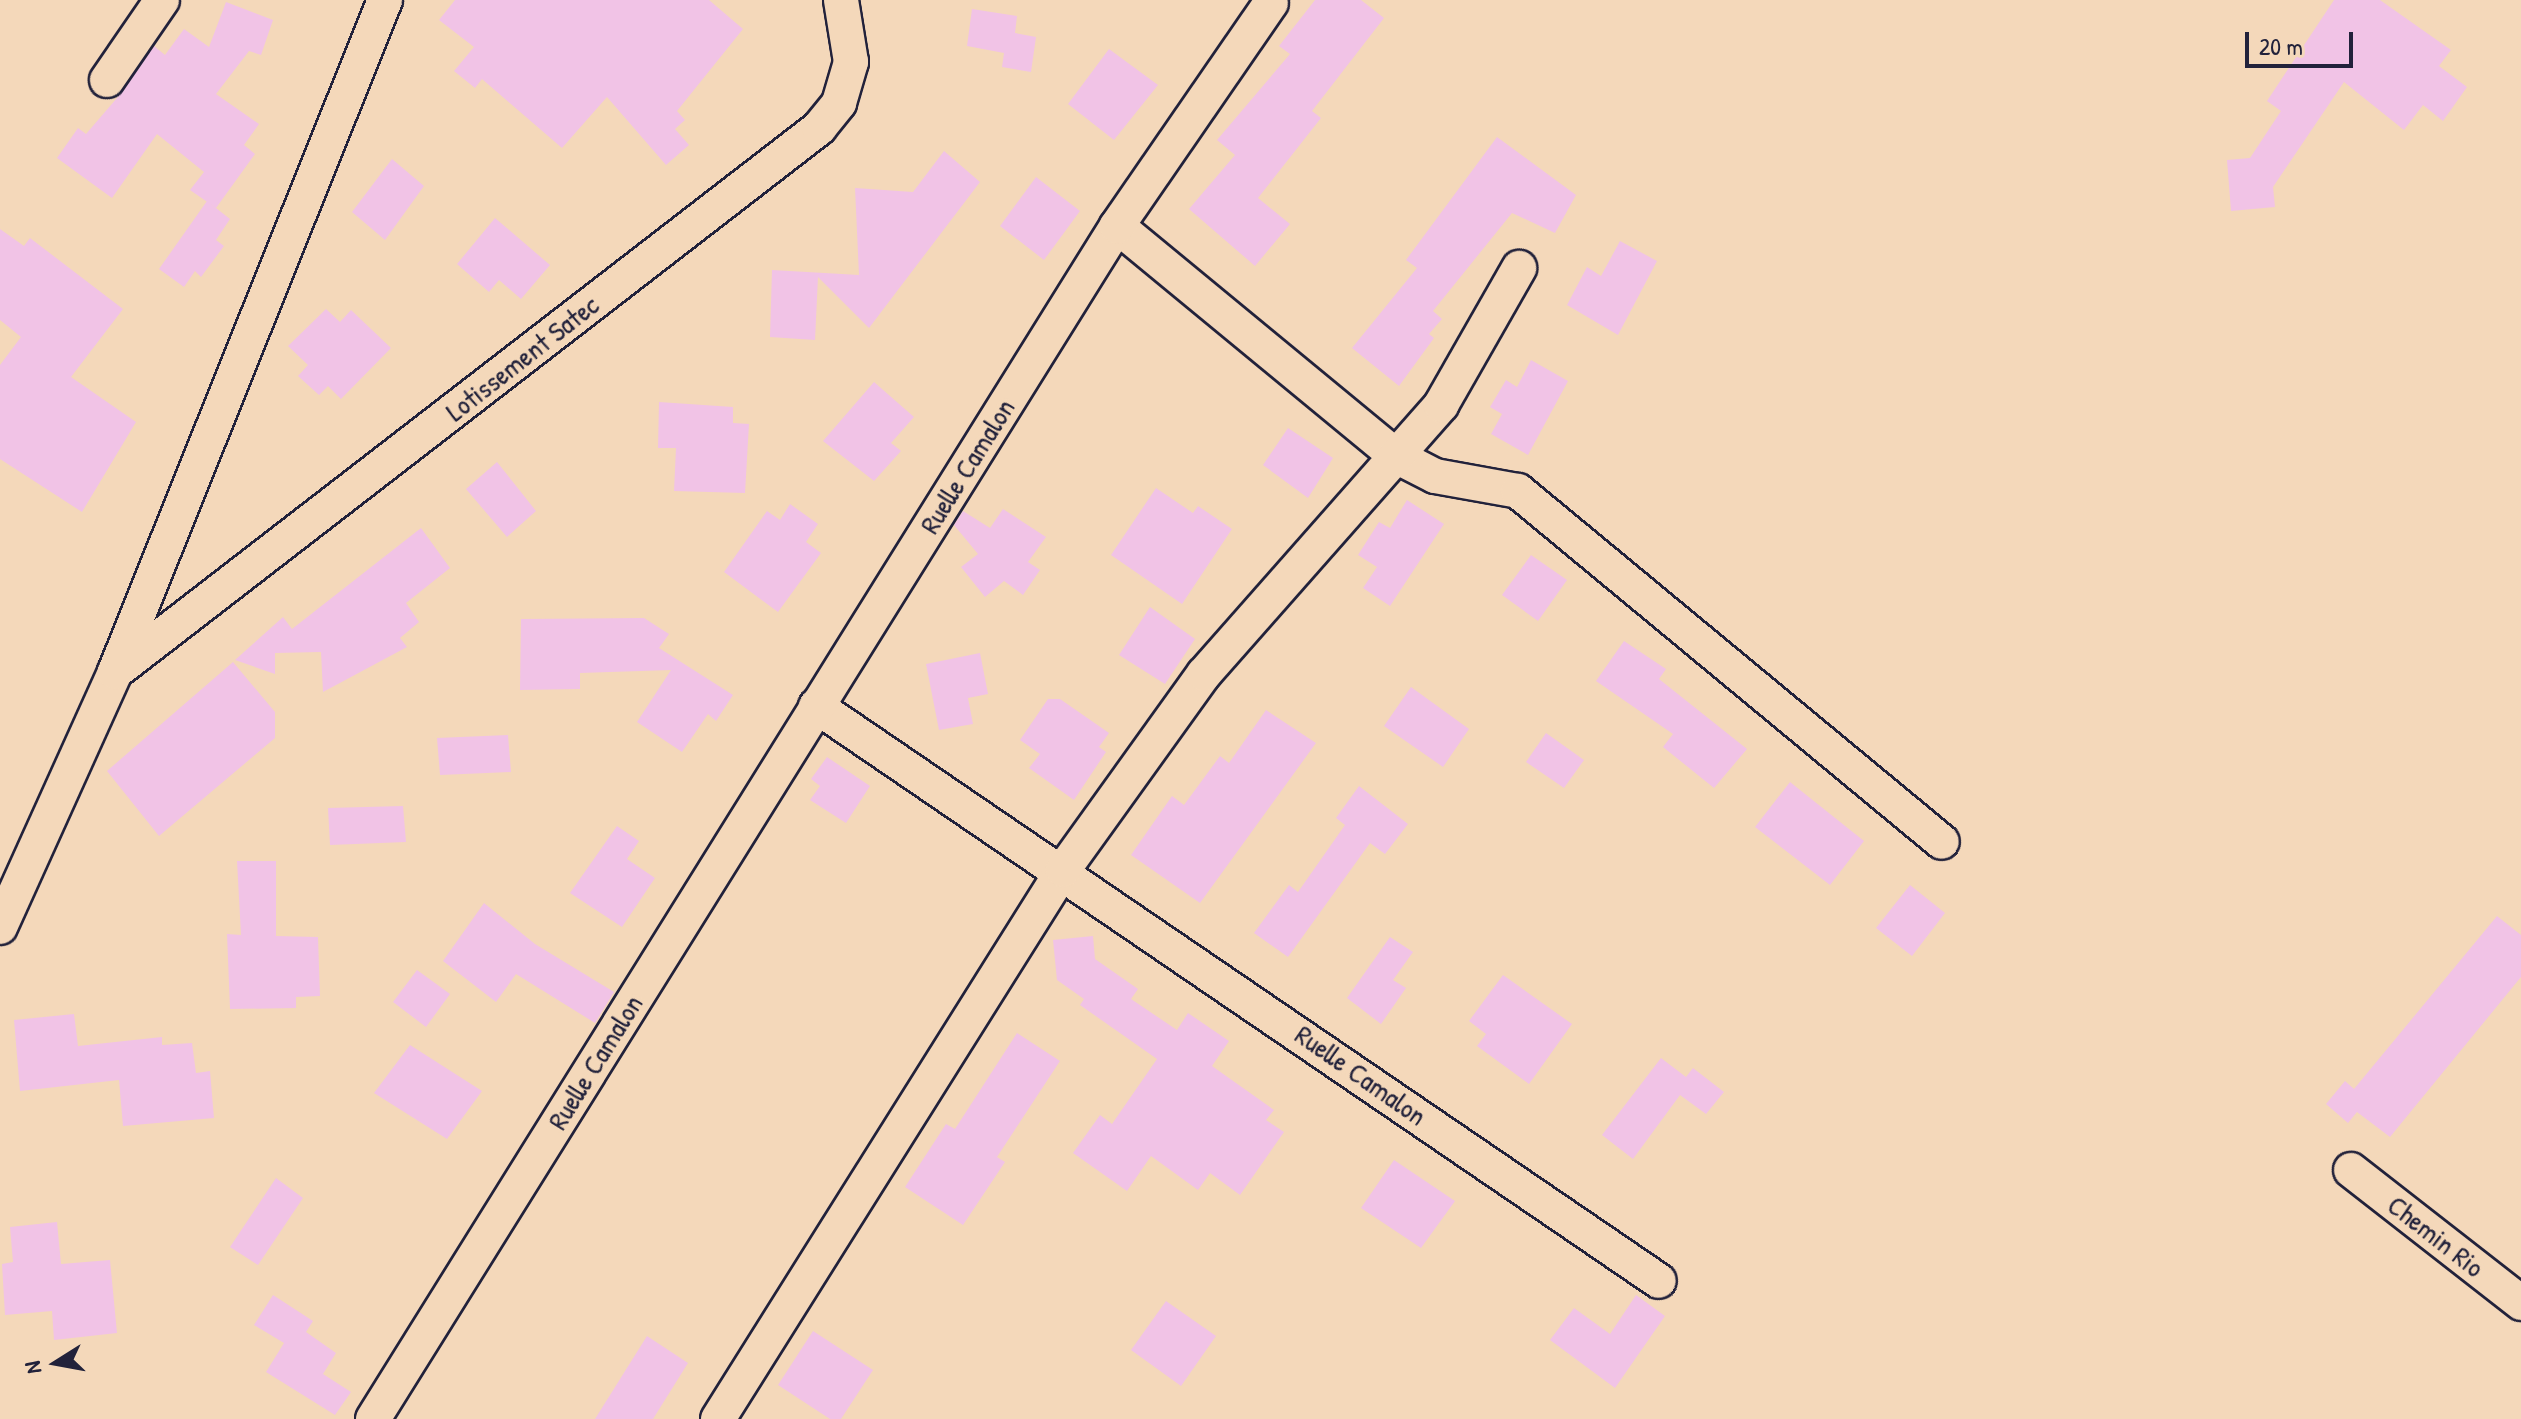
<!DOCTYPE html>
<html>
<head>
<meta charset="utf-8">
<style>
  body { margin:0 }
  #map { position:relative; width:2521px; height:1419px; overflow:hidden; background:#f4d8ba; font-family:"Patrick Hand",sans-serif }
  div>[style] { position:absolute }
  .building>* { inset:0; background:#f1c3e6 }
  .roads { filter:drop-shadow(2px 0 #22223b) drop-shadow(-2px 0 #22223b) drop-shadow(0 2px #22223b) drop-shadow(0 -2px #22223b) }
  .minor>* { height:34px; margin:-17px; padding:0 17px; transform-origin:17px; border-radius:17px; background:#f4d8ba }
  span { translate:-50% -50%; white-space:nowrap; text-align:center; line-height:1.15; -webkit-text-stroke:8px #f4d8ba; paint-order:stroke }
  .street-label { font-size:28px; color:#22223b }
  .north { position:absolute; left:16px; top:1323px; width:80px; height:80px; -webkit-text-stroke:6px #f4d8ba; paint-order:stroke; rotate:259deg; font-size:22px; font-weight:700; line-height:32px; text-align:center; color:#22223b }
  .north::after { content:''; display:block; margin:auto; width:28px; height:36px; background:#22223b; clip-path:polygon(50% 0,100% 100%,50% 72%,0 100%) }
  .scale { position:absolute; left:2245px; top:32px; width:108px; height:36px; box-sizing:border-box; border:4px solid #22223b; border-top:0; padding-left:10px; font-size:24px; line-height:28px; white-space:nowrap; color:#22223b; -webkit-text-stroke:6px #f4d8ba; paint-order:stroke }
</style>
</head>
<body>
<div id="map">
  <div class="building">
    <div style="clip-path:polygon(455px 0,709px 0,743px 29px,677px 111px,685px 120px,675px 129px,689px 145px,666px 165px,607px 97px,562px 148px,482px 79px,475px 88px,454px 71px,474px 47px,439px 20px)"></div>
    <div style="clip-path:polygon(1315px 0,1361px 0,1384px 18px,1312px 111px,1321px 118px,1258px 198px,1290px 224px,1255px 266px,1189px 209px,1235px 155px,1217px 140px,1290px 54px,1279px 46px)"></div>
    <div style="clip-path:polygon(2334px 0,2380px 0,2451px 50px,2439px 66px,2467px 87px,2443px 121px,2423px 105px,2404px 130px,2344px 82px,2273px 187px,2275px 207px,2231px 211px,2227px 160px,2250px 158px,2281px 111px,2267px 101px)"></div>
    <div style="clip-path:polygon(226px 2px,273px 20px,261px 55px,249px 51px,216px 94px,259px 124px,244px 145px,255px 154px,216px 208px,190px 190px,204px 172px,157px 134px,112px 198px,57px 158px,78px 128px,86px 134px,123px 91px,154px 46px,165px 55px,184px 29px,209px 47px)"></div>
    <div style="clip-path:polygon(972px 9px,1017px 16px,1015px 33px,1036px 37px,1031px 72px,1002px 67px,1004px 53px,967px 46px)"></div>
    <div style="clip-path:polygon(1109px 49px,1158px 85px,1114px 140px,1068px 104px)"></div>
    <div style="clip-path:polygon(1497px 137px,1576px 195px,1555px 233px,1512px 213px,1433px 311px,1442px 319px,1429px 334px,1434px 338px,1399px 386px,1352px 348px,1417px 268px,1406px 260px)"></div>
    <div style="clip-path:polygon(944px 151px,980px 182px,869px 328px,818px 277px,815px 340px,770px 337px,772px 270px,859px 275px,855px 188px,913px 192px)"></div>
    <div style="clip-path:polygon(392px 159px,424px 186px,385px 240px,352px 212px)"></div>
    <div style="clip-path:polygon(1036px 177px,1080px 211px,1044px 260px,1000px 226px)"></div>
    <div style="clip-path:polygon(207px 201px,230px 219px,216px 240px,224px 246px,201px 277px,195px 271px,184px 287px,159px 269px)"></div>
    <div style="clip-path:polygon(495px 218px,550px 265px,521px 299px,499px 280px,489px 292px,457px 264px)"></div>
    <div style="clip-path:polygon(0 229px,24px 246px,30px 238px,123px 309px,71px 377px,136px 422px,82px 512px,0 459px,0 365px,21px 337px,0 320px)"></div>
    <div style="clip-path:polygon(1620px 241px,1657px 261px,1618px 335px,1567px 305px,1587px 267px,1601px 276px)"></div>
    <div style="clip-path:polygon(326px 309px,340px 322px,351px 310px,391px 348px,341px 399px,328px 386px,319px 395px,298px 376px,308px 365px,288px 346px)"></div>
    <div style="clip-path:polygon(1531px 360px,1568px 381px,1528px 455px,1491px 434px,1502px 414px,1490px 407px,1506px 380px,1517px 387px)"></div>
    <div style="clip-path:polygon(874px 382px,914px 417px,891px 443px,901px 451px,874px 481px,823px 441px)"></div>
    <div style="clip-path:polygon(659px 402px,733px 407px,733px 423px,749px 424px,745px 493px,674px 491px,676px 448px,658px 448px)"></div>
    <div style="clip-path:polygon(1288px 428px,1333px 458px,1308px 498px,1263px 465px)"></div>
    <div style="clip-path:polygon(497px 462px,536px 511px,507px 537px,466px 489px)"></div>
    <div style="clip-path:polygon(1156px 488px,1193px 513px,1198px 506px,1232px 529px,1182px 604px,1111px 555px)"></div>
    <div style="clip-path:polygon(1407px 500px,1444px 524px,1390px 606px,1363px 588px,1377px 567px,1358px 555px,1379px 522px,1390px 528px)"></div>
    <div style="clip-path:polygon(790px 504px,818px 524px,806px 542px,821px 553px,778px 612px,724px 572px,767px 511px,780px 520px)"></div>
    <div style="clip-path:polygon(1003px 509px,1046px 537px,1028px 562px,1040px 570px,1023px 595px,1004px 581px,985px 597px,961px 567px,978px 554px,954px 525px,963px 511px,990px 528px)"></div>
    <div style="clip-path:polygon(421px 528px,450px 568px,406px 603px,419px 622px,400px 638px,407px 647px,323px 692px,321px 652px,275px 653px,275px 674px,235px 660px,283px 617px,292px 629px)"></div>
    <div style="clip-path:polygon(1531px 555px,1567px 580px,1538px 621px,1502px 595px)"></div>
    <div style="clip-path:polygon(1150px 607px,1195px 639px,1165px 684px,1119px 655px)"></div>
    <div style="clip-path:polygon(644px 618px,669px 634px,659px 648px,733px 695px,716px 721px,708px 714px,682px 752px,637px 722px,671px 670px,580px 673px,580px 689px,520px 690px,521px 619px)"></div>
    <div style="clip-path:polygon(1624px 641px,1666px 669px,1659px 679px,1747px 749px,1714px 788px,1663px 747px,1673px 734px,1596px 681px)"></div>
    <div style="clip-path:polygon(980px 653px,988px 694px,968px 698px,973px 724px,939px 730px,926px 664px)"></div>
    <div style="clip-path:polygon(233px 662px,275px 712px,275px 738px,159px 836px,107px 771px)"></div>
    <div style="clip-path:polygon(1411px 687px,1469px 729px,1443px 767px,1384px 726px)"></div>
    <div style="clip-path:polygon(1048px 699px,1060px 699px,1109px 733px,1099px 747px,1106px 752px,1074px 800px,1029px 768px,1040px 754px,1020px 740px)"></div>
    <div style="clip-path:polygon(1266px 710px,1316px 743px,1200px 903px,1131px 855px,1172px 796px,1184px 805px,1220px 756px,1229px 763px)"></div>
    <div style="clip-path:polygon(1546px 733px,1584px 760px,1564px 788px,1526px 762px)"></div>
    <div style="clip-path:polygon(508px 735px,511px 772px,440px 775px,437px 738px)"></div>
    <div style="clip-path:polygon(827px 757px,870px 786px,846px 823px,810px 800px,820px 786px,811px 779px)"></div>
    <div style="clip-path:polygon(1790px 782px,1864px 841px,1830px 885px,1755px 827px)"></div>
    <div style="clip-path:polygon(1359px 786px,1408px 824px,1385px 854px,1370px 843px,1288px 957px,1254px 933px,1289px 885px,1298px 892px,1345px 825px,1336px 818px)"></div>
    <div style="clip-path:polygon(403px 806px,406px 842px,330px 845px,328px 808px)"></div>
    <div style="clip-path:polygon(617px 826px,639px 841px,627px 859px,655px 878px,622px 927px,570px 893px)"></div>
    <div style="clip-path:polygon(237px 861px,276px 861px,276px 936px,318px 937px,320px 996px,296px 997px,296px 1008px,230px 1009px,227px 934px,241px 935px)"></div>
    <div style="clip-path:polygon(1910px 885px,1945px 913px,1912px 956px,1876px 928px)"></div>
    <div style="clip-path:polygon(484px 903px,535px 944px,614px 992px,595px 1023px,516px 974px,496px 1002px,443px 961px)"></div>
    <div style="clip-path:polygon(2497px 916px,2521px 935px,2521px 977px,2390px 1137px,2357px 1112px,2348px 1123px,2326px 1104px,2345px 1081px,2354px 1089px)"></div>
    <div style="clip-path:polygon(1093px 936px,1095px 959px,1138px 989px,1131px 999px,1177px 1030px,1188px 1013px,1229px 1041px,1212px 1066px,1274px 1110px,1266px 1120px,1284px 1132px,1240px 1195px,1210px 1173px,1198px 1190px,1151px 1156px,1127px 1191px,1073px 1153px,1100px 1115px,1112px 1124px,1157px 1059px,1080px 1005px,1084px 999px,1057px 980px,1053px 940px)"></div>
    <div style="clip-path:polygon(1390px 937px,1413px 952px,1393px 980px,1406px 988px,1381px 1024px,1347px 998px)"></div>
    <div style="clip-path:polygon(417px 970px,450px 994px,426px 1027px,393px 1002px)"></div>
    <div style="clip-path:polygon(1503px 975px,1572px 1024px,1529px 1084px,1477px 1046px,1486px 1034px,1469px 1021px)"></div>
    <div style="clip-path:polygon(74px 1014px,78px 1046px,162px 1037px,162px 1045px,192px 1043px,196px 1073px,210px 1071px,214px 1118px,123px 1126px,119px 1080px,20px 1091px,14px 1020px)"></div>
    <div style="clip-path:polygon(1017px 1033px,1060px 1061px,997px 1157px,1005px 1162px,963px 1225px,905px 1187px,946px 1124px,955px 1129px)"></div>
    <div style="clip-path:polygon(410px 1045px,482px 1091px,447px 1139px,374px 1093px)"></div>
    <div style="clip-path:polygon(1661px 1058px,1686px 1077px,1693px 1068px,1724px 1092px,1706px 1114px,1680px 1095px,1633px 1159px,1602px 1135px)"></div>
    <div style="clip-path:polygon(1394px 1160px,1455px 1201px,1421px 1248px,1361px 1208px)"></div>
    <div style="clip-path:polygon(276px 1178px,303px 1198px,258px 1265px,230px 1247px)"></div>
    <div style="clip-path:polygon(57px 1222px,61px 1264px,110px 1260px,117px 1333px,54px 1340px,52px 1311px,5px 1315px,2px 1264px,13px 1262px,10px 1227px)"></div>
    <div style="clip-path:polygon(273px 1295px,313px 1321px,306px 1332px,336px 1353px,323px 1374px,351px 1392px,335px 1415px,266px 1372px,284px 1343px,254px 1325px)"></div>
    <div style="clip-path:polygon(1636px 1295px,1665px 1316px,1615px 1388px,1550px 1340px,1574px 1308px,1610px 1334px)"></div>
    <div style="clip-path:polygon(1166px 1301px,1216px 1336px,1181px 1386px,1131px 1350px)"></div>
    <div style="clip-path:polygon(813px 1331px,873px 1370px,841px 1419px,830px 1419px,778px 1385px)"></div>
    <div style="clip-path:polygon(647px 1336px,688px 1363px,653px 1419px,595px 1419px)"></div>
  </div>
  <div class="roads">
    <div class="minor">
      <div style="left:107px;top:80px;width:97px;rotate:-55.5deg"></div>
      <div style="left:1117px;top:226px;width:362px;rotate:39.5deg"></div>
      <div style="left:1396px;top:456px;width:44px;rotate:27.1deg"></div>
      <div style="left:1435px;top:476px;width:84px;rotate:10.2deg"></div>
      <div style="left:1518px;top:491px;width:550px;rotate:39.62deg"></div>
      <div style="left:115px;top:672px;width:890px;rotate:-37.69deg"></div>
      <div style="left:819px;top:128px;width:32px;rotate:-51deg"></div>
      <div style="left:839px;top:103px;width:43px;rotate:-73.7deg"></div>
      <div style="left:851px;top:62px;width:63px;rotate:-99.2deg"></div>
      <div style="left:816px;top:706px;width:1020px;rotate:34.3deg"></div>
      <div style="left:0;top:927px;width:280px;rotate:-65.7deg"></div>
      <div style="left:115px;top:672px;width:724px;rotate:-68.11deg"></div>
      <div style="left:2351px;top:1170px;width:216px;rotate:38deg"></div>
      <div style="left:373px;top:1419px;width:1406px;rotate:-58.05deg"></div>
      <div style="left:1117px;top:226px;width:271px;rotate:-55.4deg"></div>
      <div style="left:718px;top:1419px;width:648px;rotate:-57.85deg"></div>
      <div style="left:1063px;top:870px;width:241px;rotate:-54.3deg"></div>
      <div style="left:1204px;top:674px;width:359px;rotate:-48.6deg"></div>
      <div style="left:1441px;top:405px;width:158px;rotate:-60.3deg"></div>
    </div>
  </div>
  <div class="street-label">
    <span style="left:522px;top:358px;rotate:-38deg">Lotissement Satec</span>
    <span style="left:967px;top:466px;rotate:-58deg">Ruelle Camalon</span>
    <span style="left:595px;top:1062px;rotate:-58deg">Ruelle Camalon</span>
    <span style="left:1361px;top:1075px;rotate:35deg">Ruelle Camalon</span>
    <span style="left:2436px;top:1236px;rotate:38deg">Chemin Rio</span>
  </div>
  <div class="north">N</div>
  <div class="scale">20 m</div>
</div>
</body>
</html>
